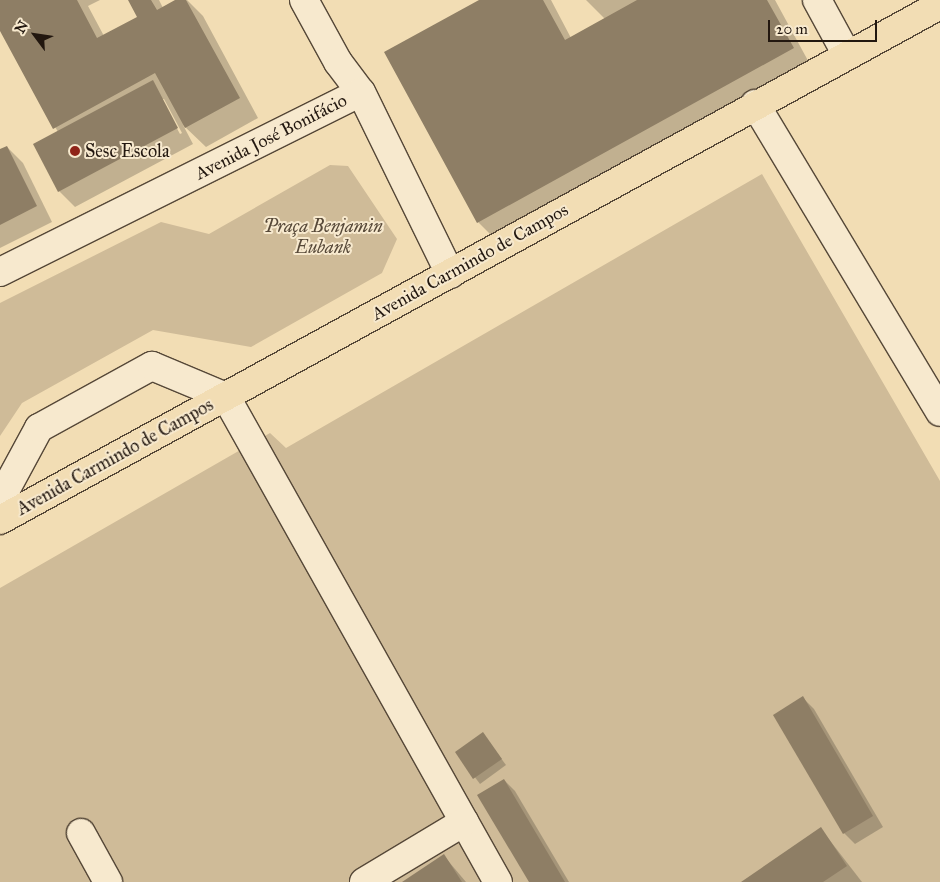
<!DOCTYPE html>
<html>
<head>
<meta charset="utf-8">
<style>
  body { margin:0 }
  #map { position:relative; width:940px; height:882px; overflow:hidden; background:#f2ddb4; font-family:"IM FELL Great Primer",serif }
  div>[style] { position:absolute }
  .green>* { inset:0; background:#cfbb98 }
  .shadow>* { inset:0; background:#0003 }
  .building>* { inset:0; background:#8e7e65 }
  .roads { filter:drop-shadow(1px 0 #564838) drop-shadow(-1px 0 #564838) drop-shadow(0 1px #564838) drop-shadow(0 -1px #564838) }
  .minor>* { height:28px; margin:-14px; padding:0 14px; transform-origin:14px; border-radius:14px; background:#f7e9ce }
  .major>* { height:28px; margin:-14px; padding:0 14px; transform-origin:14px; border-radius:14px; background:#f2ddb4 }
  .dots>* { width:14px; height:14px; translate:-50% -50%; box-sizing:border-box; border:2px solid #f7e9ce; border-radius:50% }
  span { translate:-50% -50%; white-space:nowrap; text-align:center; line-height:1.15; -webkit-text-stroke:4px #f7e9ce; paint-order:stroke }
  .street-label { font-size:18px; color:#22170f }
  .poi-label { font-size:18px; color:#22170f }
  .left { translate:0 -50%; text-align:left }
  .park-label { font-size:18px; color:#564838; font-style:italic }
  .north { position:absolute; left:10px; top:10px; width:50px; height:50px; -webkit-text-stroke:4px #f7e9ce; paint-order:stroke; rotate:301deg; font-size:14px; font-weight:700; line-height:20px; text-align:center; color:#22170f }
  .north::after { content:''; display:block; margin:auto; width:18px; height:22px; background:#22170f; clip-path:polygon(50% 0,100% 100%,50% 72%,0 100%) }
  .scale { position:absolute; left:768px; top:20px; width:109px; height:22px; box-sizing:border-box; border:2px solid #22170f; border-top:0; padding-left:6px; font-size:15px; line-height:18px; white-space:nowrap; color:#22170f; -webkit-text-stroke:4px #f7e9ce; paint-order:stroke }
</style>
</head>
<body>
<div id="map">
  <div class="green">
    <div style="clip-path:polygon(330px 165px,348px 166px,397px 239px,382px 273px,251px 347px,153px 330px,22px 403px,0 436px,0 303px,161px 222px,209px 234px)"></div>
    <div style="clip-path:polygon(762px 174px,940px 481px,940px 882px,0 882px,0 588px,270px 433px,286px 448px)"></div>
  </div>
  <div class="shadow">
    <div style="clip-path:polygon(evenodd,0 0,100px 0,88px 6px,104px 36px,139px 17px,129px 0,159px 0,163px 8px,187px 0,203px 16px,258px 118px,206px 147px,183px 125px,193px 144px,75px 207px,59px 191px,34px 144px,58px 132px,0 28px,0 0,161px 99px,164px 99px,182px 133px,180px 134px,161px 99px)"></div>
    <div style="clip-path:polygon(482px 0,551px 0,571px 38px,605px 19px,586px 0,775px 0,812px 68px,498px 242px,478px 222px)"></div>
    <div style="clip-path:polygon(7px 147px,23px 163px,52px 222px,0 248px,0 151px)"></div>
    <div style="clip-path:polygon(803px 698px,814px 709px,883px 827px,855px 844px,844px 833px)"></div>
    <div style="clip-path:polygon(483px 734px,506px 765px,480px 784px,456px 752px)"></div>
    <div style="clip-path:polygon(504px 780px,515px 791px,569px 882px,530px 882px)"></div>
    <div style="clip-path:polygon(821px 829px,862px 882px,744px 882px)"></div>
    <div style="clip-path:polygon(444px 856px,466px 882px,404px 882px)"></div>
  </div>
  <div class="building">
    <div style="clip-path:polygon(0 0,77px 0,97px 38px,137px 17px,128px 0,151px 0,157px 10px,175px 0,186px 0,240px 98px,185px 128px,155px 73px,53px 129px,0 31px)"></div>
    <div style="clip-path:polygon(479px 0,543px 0,565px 40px,637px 0,767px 0,794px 48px,477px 223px,384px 52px)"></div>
    <div style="clip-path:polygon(153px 80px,178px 128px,58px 192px,33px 144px)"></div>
    <div style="clip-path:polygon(7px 146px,37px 206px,0 225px,0 149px)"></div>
    <div style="clip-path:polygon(803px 696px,873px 816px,843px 834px,773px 715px)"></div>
    <div style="clip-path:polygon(483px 732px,502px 759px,473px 779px,455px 752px)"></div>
    <div style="clip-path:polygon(504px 779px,565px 882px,529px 882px,477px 795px)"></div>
    <div style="clip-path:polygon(821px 827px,847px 866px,823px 882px,741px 882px)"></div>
    <div style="clip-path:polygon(444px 854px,462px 882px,402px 882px)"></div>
  </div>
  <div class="roads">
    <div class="minor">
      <div style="left:304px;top:0;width:71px;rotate:61.3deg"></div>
      <div style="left:338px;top:62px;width:38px;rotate:53deg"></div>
      <div style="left:817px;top:0;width:63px;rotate:61.4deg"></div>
      <div style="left:755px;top:104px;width:359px;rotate:59deg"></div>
      <div style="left:0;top:272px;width:403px;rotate:-26.5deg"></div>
      <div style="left:361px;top:92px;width:203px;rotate:63.9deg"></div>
      <div style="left:0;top:500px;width:82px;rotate:-61.6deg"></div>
      <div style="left:39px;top:428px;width:129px;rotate:-28.8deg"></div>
      <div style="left:152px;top:366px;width:80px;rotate:22.7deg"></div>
      <div style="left:226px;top:397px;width:556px;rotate:60.72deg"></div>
      <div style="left:81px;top:833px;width:56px;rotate:61.1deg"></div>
      <div style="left:364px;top:882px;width:117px;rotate:-31deg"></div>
    </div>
    <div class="major">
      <div style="left:0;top:520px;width:1072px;rotate:-28.72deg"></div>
    </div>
  </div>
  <div class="dots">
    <div style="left:75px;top:151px;background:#8f2418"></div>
  </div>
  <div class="street-label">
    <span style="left:271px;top:137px;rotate:-27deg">Avenida José Bonifácio</span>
    <span style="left:470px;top:262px;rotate:-29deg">Avenida Carmindo de Campos</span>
    <span style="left:115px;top:457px;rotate:-29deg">Avenida Carmindo de Campos</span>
  </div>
  <div class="poi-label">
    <span class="left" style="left:85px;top:151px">Sesc Escola</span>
  </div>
  <div class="park-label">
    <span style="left:323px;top:237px">Praça Benjamin<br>Eubank</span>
  </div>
  <div class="north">N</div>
  <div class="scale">20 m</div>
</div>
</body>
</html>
